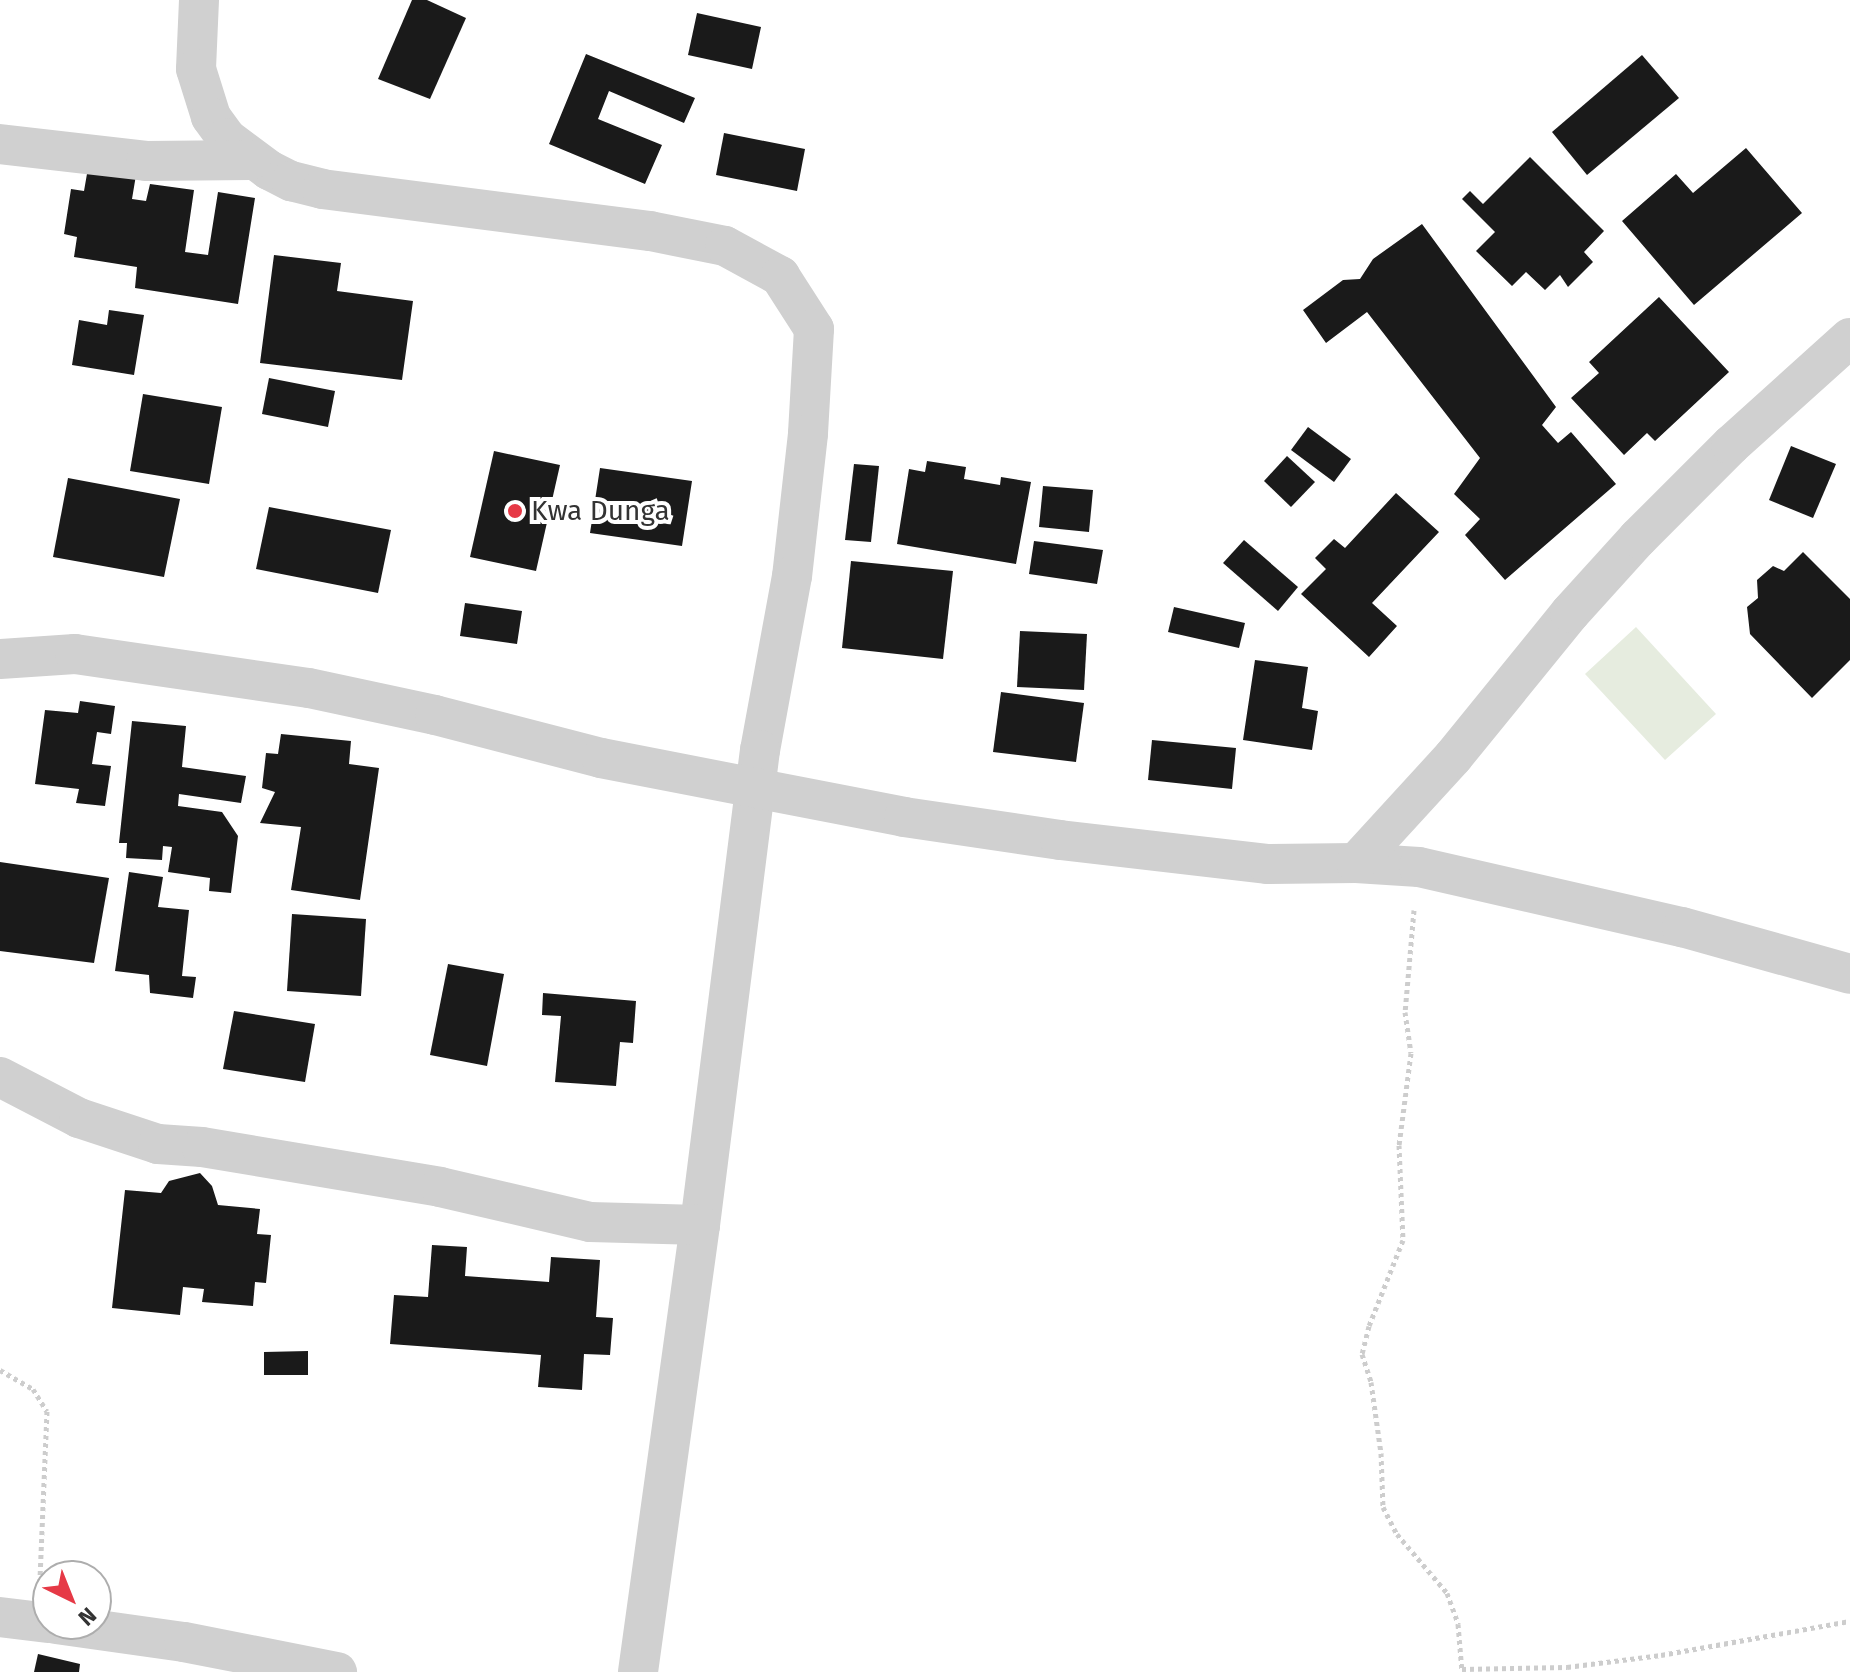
<!DOCTYPE html>
<html>
<head>
<meta charset="utf-8">
<style>
  body { margin:0 }
  #map { position:relative; width:1850px; height:1672px; overflow:hidden; background:#fff; font-family:"Fira Sans",sans-serif }
  div>[style] { position:absolute }
  .green>* { inset:0; background:#e6ecdf }
  .building>* { inset:0; background:#1a1a1a }
  .path>* { height:5px; margin-top:-2.5px; transform-origin:0; background:repeating-linear-gradient(90deg,#cdcdcd 0 4px,transparent 0 8px) }
  .minor>* { height:40px; margin:-20px; padding:0 20px; transform-origin:20px; border-radius:20px; background:#d0d0d0 }
  .dots>* { width:22px; height:22px; translate:-50% -50%; box-sizing:border-box; border:4px solid #fff; border-radius:50% }
  span { translate:-50% -50%; white-space:nowrap; text-align:center; line-height:1.15; -webkit-text-stroke:8px #fff; paint-order:stroke }
  .poi-label { font-size:28px; color:#333 }
  .left { translate:0 -50%; text-align:left }
  .north { position:absolute; left:32px; top:1560px; width:80px; height:80px; box-sizing:border-box; background:#fff; border:2px solid #adadad; border-radius:50%; rotate:137deg; font-size:22px; font-weight:700; line-height:32px; text-align:center; color:#333 }
  .north::after { content:''; display:block; margin:auto; width:28px; height:36px; background:#e63946; clip-path:polygon(50% 0,100% 100%,50% 72%,0 100%) }
</style>
</head>
<body>
<div id="map">
  <div class="green">
    <div style="clip-path:polygon(1636px 627px,1716px 714px,1665px 760px,1585px 674px)"></div>
  </div>
  <div class="building">
    <div style="clip-path:polygon(412px 0,427px 0,466px 18px,430px 99px,378px 79px)"></div>
    <div style="clip-path:polygon(697px 13px,761px 27px,752px 69px,688px 55px)"></div>
    <div style="clip-path:polygon(586px 54px,695px 98px,684px 123px,609px 91px,598px 119px,662px 145px,645px 184px,549px 144px)"></div>
    <div style="clip-path:polygon(1642px 55px,1679px 98px,1587px 175px,1552px 132px)"></div>
    <div style="clip-path:polygon(724px 133px,805px 149px,797px 191px,716px 175px)"></div>
    <div style="clip-path:polygon(1746px 148px,1802px 213px,1694px 305px,1622px 221px,1676px 174px,1693px 193px)"></div>
    <div style="clip-path:polygon(1530px 157px,1604px 231px,1584px 252px,1593px 262px,1568px 287px,1560px 275px,1545px 290px,1526px 272px,1512px 286px,1476px 251px,1495px 232px,1462px 199px,1470px 191px,1483px 204px)"></div>
    <div style="clip-path:polygon(88px 168px,136px 175px,132px 199px,146px 201px,150px 184px,194px 190px,185px 252px,208px 255px,218px 192px,255px 198px,238px 304px,135px 288px,137px 267px,74px 257px,77px 237px,64px 234px,71px 189px,84px 191px)"></div>
    <div style="clip-path:polygon(1422px 224px,1556px 407px,1542px 425px,1558px 443px,1571px 432px,1616px 484px,1505px 580px,1465px 535px,1480px 519px,1454px 494px,1480px 458px,1367px 312px,1326px 343px,1303px 310px,1343px 280px,1360px 279px,1373px 259px)"></div>
    <div style="clip-path:polygon(274px 255px,341px 263px,337px 291px,413px 301px,402px 380px,260px 363px)"></div>
    <div style="clip-path:polygon(1659px 297px,1729px 372px,1655px 441px,1647px 433px,1624px 455px,1571px 398px,1599px 373px,1589px 362px)"></div>
    <div style="clip-path:polygon(109px 310px,144px 315px,134px 375px,72px 365px,79px 320px,107px 325px)"></div>
    <div style="clip-path:polygon(269px 378px,335px 391px,328px 427px,262px 414px)"></div>
    <div style="clip-path:polygon(143px 394px,222px 407px,209px 484px,130px 471px)"></div>
    <div style="clip-path:polygon(1308px 427px,1351px 459px,1334px 482px,1291px 450px)"></div>
    <div style="clip-path:polygon(1791px 446px,1836px 464px,1813px 518px,1769px 500px)"></div>
    <div style="clip-path:polygon(494px 451px,560px 465px,536px 571px,470px 557px)"></div>
    <div style="clip-path:polygon(1287px 456px,1315px 482px,1291px 507px,1264px 481px)"></div>
    <div style="clip-path:polygon(927px 461px,966px 467px,964px 479px,1000px 485px,1001px 477px,1031px 482px,1016px 564px,897px 544px,909px 469px,925px 472px)"></div>
    <div style="clip-path:polygon(854px 464px,879px 466px,871px 542px,845px 540px)"></div>
    <div style="clip-path:polygon(600px 468px,692px 481px,682px 546px,590px 533px)"></div>
    <div style="clip-path:polygon(68px 478px,180px 499px,164px 577px,53px 557px)"></div>
    <div style="clip-path:polygon(1043px 486px,1093px 490px,1089px 532px,1039px 527px)"></div>
    <div style="clip-path:polygon(1396px 493px,1439px 532px,1372px 603px,1397px 626px,1369px 657px,1301px 594px,1326px 569px,1315px 558px,1334px 539px,1345px 548px)"></div>
    <div style="clip-path:polygon(269px 507px,391px 530px,378px 593px,256px 569px)"></div>
    <div style="clip-path:polygon(1244px 540px,1298px 587px,1278px 611px,1223px 563px)"></div>
    <div style="clip-path:polygon(1034px 541px,1103px 550px,1097px 584px,1029px 574px)"></div>
    <div style="clip-path:polygon(1803px 552px,1850px 599px,1850px 660px,1812px 698px,1750px 634px,1747px 607px,1758px 598px,1757px 580px,1773px 566px,1784px 571px)"></div>
    <div style="clip-path:polygon(851px 561px,953px 571px,943px 659px,842px 648px)"></div>
    <div style="clip-path:polygon(465px 603px,522px 611px,517px 644px,460px 636px)"></div>
    <div style="clip-path:polygon(1174px 607px,1245px 623px,1239px 648px,1168px 632px)"></div>
    <div style="clip-path:polygon(1020px 631px,1087px 634px,1084px 690px,1017px 687px)"></div>
    <div style="clip-path:polygon(1255px 660px,1308px 667px,1302px 708px,1318px 711px,1312px 750px,1243px 740px)"></div>
    <div style="clip-path:polygon(1001px 692px,1084px 703px,1076px 762px,993px 752px)"></div>
    <div style="clip-path:polygon(80px 701px,115px 706px,111px 734px,97px 732px,92px 764px,111px 766px,105px 806px,76px 803px,79px 789px,35px 784px,45px 710px,78px 713px)"></div>
    <div style="clip-path:polygon(132px 721px,186px 726px,182px 767px,246px 776px,241px 803px,179px 794px,178px 806px,222px 812px,238px 836px,231px 893px,209px 891px,210px 878px,168px 872px,172px 847px,163px 846px,162px 860px,126px 858px,127px 843px,119px 843px)"></div>
    <div style="clip-path:polygon(281px 734px,351px 741px,349px 764px,379px 768px,360px 900px,291px 890px,301px 827px,260px 823px,275px 792px,262px 788px,266px 753px,278px 754px)"></div>
    <div style="clip-path:polygon(1152px 740px,1236px 748px,1232px 789px,1148px 780px)"></div>
    <div style="clip-path:polygon(0 862px,109px 878px,94px 963px,0 951px)"></div>
    <div style="clip-path:polygon(129px 872px,163px 877px,158px 907px,189px 910px,182px 976px,196px 977px,193px 998px,150px 993px,149px 975px,115px 971px)"></div>
    <div style="clip-path:polygon(292px 914px,366px 919px,361px 996px,287px 991px)"></div>
    <div style="clip-path:polygon(448px 964px,504px 974px,487px 1066px,430px 1055px)"></div>
    <div style="clip-path:polygon(543px 993px,636px 1001px,633px 1043px,620px 1042px,616px 1086px,555px 1082px,561px 1016px,542px 1015px)"></div>
    <div style="clip-path:polygon(234px 1011px,315px 1024px,305px 1082px,223px 1069px)"></div>
    <div style="clip-path:polygon(200px 1173px,212px 1186px,218px 1205px,260px 1209px,257px 1234px,271px 1235px,266px 1283px,255px 1282px,253px 1306px,202px 1302px,204px 1289px,183px 1287px,180px 1315px,112px 1308px,125px 1190px,161px 1193px,169px 1181px)"></div>
    <div style="clip-path:polygon(432px 1245px,467px 1247px,465px 1276px,549px 1282px,551px 1257px,600px 1260px,596px 1317px,613px 1318px,610px 1355px,584px 1354px,582px 1390px,538px 1387px,541px 1355px,390px 1344px,394px 1295px,428px 1297px)"></div>
    <div style="clip-path:polygon(308px 1351px,308px 1375px,264px 1375px,264px 1352px)"></div>
    <div style="clip-path:polygon(38px 1654px,80px 1664px,79px 1672px,34px 1672px)"></div>
  </div>
  <div class="path">
    <div style="left:1414px;top:910px;width:102px;rotate:95deg"></div>
    <div style="left:1405px;top:1012px;width:41px;rotate:81.7deg"></div>
    <div style="left:1411px;top:1053px;width:93px;rotate:97.4deg"></div>
    <div style="left:1399px;top:1145px;width:95px;rotate:87.6deg"></div>
    <div style="left:1403px;top:1240px;width:92px;rotate:111.6deg"></div>
    <div style="left:1369px;top:1326px;width:29px;rotate:104deg"></div>
    <div style="left:1362px;top:1354px;width:29px;rotate:72deg"></div>
    <div style="left:1371px;top:1382px;width:72px;rotate:82deg"></div>
    <div style="left:1381px;top:1453px;width:54px;rotate:87.9deg"></div>
    <div style="left:1383px;top:1507px;width:30px;rotate:63deg"></div>
    <div style="left:1397px;top:1534px;width:77px;rotate:49.7deg"></div>
    <div style="left:1447px;top:1593px;width:33px;rotate:70deg"></div>
    <div style="left:1458px;top:1624px;width:48px;rotate:85.2deg"></div>
    <div style="left:0;top:1370px;width:38px;rotate:30deg"></div>
    <div style="left:33px;top:1389px;width:26px;rotate:58deg"></div>
    <div style="left:47px;top:1411px;width:170px;rotate:92.4deg"></div>
    <div style="left:1462px;top:1669px;width:105px;rotate:-1.1deg"></div>
    <div style="left:1567px;top:1667px;width:95px;rotate:-7.3deg"></div>
    <div style="left:1661px;top:1655px;width:192px;rotate:-10.2deg"></div>
  </div>
  <div class="minor">
    <div style="left:199px;top:0;width:69px;rotate:92.5deg"></div>
    <div style="left:196px;top:69px;width:50px;rotate:72.6deg"></div>
    <div style="left:211px;top:117px;width:26px;rotate:54deg"></div>
    <div style="left:226px;top:138px;width:54px;rotate:36.7deg"></div>
    <div style="left:269px;top:170px;width:25px;rotate:27deg"></div>
    <div style="left:291px;top:181px;width:32px;rotate:14deg"></div>
    <div style="left:322px;top:189px;width:331px;rotate:7.3deg"></div>
    <div style="left:650px;top:231px;width:76px;rotate:11.3deg"></div>
    <div style="left:725px;top:246px;width:63px;rotate:28.6deg"></div>
    <div style="left:780px;top:276px;width:63px;rotate:57.3deg"></div>
    <div style="left:814px;top:329px;width:105px;rotate:93.3deg"></div>
    <div style="left:808px;top:434px;width:143px;rotate:96.4deg"></div>
    <div style="left:792px;top:576px;width:177px;rotate:100.4deg"></div>
    <div style="left:760px;top:750px;width:479px;rotate:97.2deg"></div>
    <div style="left:700px;top:1225px;width:451px;rotate:97.9deg"></div>
    <div style="left:0;top:144px;width:147px;rotate:6.6deg"></div>
    <div style="left:146px;top:161px;width:105px;rotate:-0.5deg"></div>
    <div style="left:0;top:659px;width:75px;rotate:-3.8deg"></div>
    <div style="left:75px;top:654px;width:236px;rotate:8.3deg"></div>
    <div style="left:309px;top:688px;width:129px;rotate:12.1deg"></div>
    <div style="left:435px;top:715px;width:171px;rotate:14.5deg"></div>
    <div style="left:601px;top:758px;width:309px;rotate:11deg"></div>
    <div style="left:904px;top:817px;width:158px;rotate:8.4deg"></div>
    <div style="left:1060px;top:840px;width:208px;rotate:6.6deg"></div>
    <div style="left:1267px;top:864px;width:89px;rotate:-0.6deg"></div>
    <div style="left:1356px;top:863px;width:63px;rotate:3.6deg"></div>
    <div style="left:1419px;top:867px;width:270px;rotate:12.9deg"></div>
    <div style="left:1682px;top:927px;width:174px;rotate:15.6deg"></div>
    <div style="left:1356px;top:863px;width:144px;rotate:-47.5deg"></div>
    <div style="left:1453px;top:757px;width:186px;rotate:-50.9deg"></div>
    <div style="left:1570px;top:613px;width:101px;rotate:-47.8deg"></div>
    <div style="left:1638px;top:538px;width:132px;rotate:-45deg"></div>
    <div style="left:1731px;top:445px;width:160px;rotate:-42deg"></div>
    <div style="left:0;top:1077px;width:89px;rotate:27.4deg"></div>
    <div style="left:79px;top:1118px;width:83px;rotate:18.2deg"></div>
    <div style="left:158px;top:1144px;width:44px;rotate:3.9deg"></div>
    <div style="left:202px;top:1147px;width:241px;rotate:9.5deg"></div>
    <div style="left:440px;top:1187px;width:154px;rotate:13.1deg"></div>
    <div style="left:590px;top:1222px;width:110px;rotate:1.6deg"></div>
    <div style="left:0;top:1617px;width:48px;rotate:7.1deg"></div>
    <div style="left:56px;top:1624px;width:129px;rotate:8deg"></div>
    <div style="left:184px;top:1642px;width:156px;rotate:11.1deg"></div>
  </div>
  <div class="dots">
    <div style="left:515px;top:511px;background:#e63946"></div>
  </div>
  <div class="poi-label">
    <span class="left" style="left:531px;top:511px">Kwa Dunga</span>
  </div>
  <div class="north">N</div>
</div>
</body>
</html>
